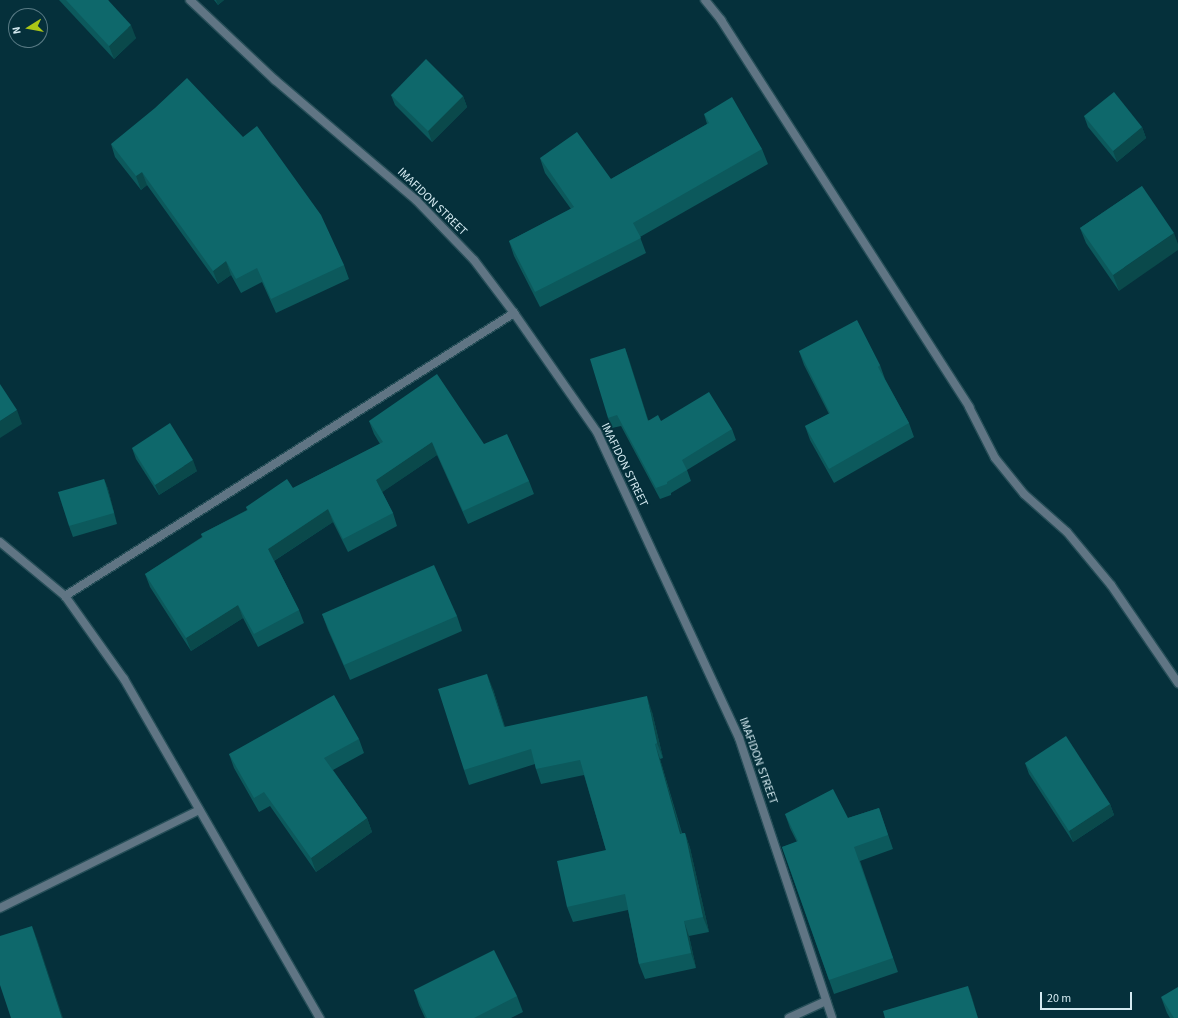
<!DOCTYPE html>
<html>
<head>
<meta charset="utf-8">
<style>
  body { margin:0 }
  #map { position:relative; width:1178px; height:1018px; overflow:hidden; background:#05303b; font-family:"Source Sans 3",sans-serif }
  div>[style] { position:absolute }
  .roads { filter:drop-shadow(1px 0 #264e58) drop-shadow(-1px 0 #264e58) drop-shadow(0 1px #264e58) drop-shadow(0 -1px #264e58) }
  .minor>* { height:8px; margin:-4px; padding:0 4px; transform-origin:4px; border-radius:4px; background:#607584 }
  .wall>* { inset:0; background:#0c595c }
  .shaded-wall>* { inset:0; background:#0a494b }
  .building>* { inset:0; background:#0e686b }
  span { translate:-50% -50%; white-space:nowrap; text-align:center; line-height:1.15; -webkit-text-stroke:3.5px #05303b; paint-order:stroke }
  .street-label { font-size:12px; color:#d5eaf1 }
  .north { position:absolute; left:8px; top:8px; width:40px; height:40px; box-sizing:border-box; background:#05303b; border:1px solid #587a84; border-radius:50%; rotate:259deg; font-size:11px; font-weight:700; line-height:16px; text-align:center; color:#d5eaf1 }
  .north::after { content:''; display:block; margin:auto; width:14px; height:18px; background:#abc616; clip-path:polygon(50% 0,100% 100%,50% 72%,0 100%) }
  .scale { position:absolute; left:1040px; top:992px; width:92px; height:18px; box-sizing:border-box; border:2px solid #d5eaf1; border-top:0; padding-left:5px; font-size:12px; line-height:14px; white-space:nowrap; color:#d5eaf1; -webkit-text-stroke:3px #05303b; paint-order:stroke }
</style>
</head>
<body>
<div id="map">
  <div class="roads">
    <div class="minor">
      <div style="left:190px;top:0;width:117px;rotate:43.3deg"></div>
      <div style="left:275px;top:80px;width:185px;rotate:40.4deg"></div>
      <div style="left:416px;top:200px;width:83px;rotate:46deg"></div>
      <div style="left:474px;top:260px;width:66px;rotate:53deg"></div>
      <div style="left:514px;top:313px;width:145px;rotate:55.1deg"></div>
      <div style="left:597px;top:432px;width:337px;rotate:65.1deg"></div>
      <div style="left:739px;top:738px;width:295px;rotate:71.6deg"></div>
      <div style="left:705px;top:0;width:26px;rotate:51deg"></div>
      <div style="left:721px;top:20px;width:460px;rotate:57.3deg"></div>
      <div style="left:969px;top:407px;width:57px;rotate:63deg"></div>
      <div style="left:995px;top:458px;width:46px;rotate:51.1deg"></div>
      <div style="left:1024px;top:494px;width:57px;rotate:41.5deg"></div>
      <div style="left:1067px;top:532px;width:69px;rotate:50.3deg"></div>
      <div style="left:1111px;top:585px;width:119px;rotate:55.6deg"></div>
      <div style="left:0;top:542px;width:85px;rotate:39.7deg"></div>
      <div style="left:65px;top:596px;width:102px;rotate:54.6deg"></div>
      <div style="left:124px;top:679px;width:392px;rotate:60deg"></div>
      <div style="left:65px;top:596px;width:531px;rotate:-32.22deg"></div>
      <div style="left:0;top:908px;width:222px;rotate:-26.2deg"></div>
      <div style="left:789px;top:1018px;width:41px;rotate:-24.7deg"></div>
    </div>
  </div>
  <div class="wall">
    <div style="clip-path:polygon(59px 0,108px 0,136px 38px,114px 59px)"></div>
    <div style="clip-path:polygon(214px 0,224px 0,218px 5px)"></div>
    <div style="clip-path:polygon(391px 95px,463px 96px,467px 107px,432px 142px,395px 105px)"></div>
    <div style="clip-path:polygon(704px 114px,762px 149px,768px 164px,640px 237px,646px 253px,540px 307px,514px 256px,509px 241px,571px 209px,545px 173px,540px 158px,611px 179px,707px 124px)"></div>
    <div style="clip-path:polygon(1084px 116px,1142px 127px,1146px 138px,1117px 162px,1088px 127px)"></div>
    <div style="clip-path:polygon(111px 144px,344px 265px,349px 279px,276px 313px,262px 282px,241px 293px,231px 275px,218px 284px,147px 185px,141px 190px,115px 157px)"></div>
    <div style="clip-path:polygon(1142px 186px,1119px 291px,1086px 243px,1080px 228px)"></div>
    <div style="clip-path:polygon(625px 348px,648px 420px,661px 421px,732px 429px,736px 440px,687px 470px,691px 481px,671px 493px,671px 495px,660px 499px,621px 426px,612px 428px,608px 418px)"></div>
    <div style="clip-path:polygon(799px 351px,880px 365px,885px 379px,909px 423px,914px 437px,834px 483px,810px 440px,805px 426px,829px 414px,804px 365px)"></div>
    <div style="clip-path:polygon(369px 421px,484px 444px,529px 481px,534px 494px,468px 524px,437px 455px,382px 492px,393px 513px,397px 526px,348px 552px,333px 522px,274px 561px,299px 610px,304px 623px,258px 647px,243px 618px,191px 651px,150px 587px,145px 574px,202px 537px,201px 534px,247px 510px,246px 507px,293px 488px,380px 444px,374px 434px)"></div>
    <div style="clip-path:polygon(132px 448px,197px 471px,159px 495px,136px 459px)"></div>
    <div style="clip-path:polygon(104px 479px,108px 489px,117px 524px,73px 537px,69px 526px)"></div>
    <div style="clip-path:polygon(322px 614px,457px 616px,462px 631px,350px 680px,328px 630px)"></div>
    <div style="clip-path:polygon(493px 689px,505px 727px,652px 712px,663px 758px,660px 759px,682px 833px,685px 833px,690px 848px,709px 932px,689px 936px,696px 968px,645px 979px,639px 964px,628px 910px,573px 922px,567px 907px,606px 850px,584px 775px,541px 784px,536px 769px,535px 764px,469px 785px,464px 770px)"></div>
    <div style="clip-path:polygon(359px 739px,364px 753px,333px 770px,367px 818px,372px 832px,316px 872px,270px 806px,259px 812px,234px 768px,229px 754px)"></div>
    <div style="clip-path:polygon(1025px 763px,1110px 804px,1114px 815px,1073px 842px,1029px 774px)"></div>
    <div style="clip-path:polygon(879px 808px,893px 849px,860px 861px,898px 972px,834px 994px,782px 847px,797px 842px,790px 828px,785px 814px,848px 818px)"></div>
    <div style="clip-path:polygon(414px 990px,517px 996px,523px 1012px,511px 1018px,425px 1018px,419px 1005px)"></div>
    <div style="clip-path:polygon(1161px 997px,1178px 1018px,1170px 1018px,1167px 1013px)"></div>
  </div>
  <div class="shaded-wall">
    <div style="clip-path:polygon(216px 0,224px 0,218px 5px)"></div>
    <div style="clip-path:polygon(131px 25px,136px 38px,114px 59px,109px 46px)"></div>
    <div style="clip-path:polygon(463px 96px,467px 107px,432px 142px,428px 131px)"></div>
    <div style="clip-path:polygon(1142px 127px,1146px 138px,1117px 162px,1113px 151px)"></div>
    <div style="clip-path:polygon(142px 172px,147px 185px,141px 190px,136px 176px)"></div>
    <div style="clip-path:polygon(1174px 233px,1178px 244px,1178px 250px,1119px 291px,1113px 275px)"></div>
    <div style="clip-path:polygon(226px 261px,231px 275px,218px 284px,213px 271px)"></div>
    <div style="clip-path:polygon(625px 348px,629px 359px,652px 432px,648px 421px)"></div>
    <div style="clip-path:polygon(17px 410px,22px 424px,0 438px,0 421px)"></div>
    <div style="clip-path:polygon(432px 442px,437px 455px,381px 493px,376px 480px)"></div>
    <div style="clip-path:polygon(193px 460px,197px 471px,159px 495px,155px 485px)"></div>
    <div style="clip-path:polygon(104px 479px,108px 489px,117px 524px,114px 513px)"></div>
    <div style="clip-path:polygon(328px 509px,333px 522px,272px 562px,268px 549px)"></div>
    <div style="clip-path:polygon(238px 605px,243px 618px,191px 651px,186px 638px)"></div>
    <div style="clip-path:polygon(487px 674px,493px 689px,509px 742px,504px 727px)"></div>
    <div style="clip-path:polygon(647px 696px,652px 712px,663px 758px,657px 743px)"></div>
    <div style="clip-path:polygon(655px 744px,660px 759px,686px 849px,680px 834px)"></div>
    <div style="clip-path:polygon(1110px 804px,1114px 815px,1073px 842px,1069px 831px)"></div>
    <div style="clip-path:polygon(367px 818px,372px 832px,316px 872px,311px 858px)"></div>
    <div style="clip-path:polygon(685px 833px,690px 848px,709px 932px,703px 917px)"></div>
    <div style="clip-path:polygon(684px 921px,689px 936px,696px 968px,691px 953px)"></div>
    <div style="clip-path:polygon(32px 926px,38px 942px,63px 1018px,62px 1018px)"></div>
    <div style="clip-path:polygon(968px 986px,972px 997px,978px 1018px)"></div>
  </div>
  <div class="building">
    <div style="clip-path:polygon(66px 0,108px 0,131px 25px,109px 46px)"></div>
    <div style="clip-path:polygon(426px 59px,463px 96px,428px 131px,391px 95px)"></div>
    <div style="clip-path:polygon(187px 78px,243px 137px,257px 126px,321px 215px,344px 265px,271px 299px,257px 268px,236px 279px,226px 261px,213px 271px,142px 172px,136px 176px,111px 144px,155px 108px)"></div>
    <div style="clip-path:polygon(1114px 92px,1142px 127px,1113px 151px,1084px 116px)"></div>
    <div style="clip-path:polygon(732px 97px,762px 149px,633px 223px,641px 238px,535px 292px,509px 241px,574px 207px,540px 158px,577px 132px,611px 179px,709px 123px,704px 114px)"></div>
    <div style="clip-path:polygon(1142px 186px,1174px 233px,1113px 275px,1080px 228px)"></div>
    <div style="clip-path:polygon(857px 320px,880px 365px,878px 367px,909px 423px,829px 469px,805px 426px,830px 413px,799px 351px)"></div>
    <div style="clip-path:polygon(625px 348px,648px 421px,658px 415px,661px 421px,709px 392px,732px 429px,682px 460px,687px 470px,667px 482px,667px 484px,656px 488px,617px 415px,608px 418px,590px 359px)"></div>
    <div style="clip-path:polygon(437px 374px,484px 444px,507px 434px,529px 481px,463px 511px,432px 442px,376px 480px,393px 513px,343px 539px,328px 509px,268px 549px,299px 610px,254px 634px,238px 605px,186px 638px,145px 574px,203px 537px,201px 534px,248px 510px,246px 507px,287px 479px,293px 488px,383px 442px,369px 421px)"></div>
    <div style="clip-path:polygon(0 384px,17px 410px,0 421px)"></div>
    <div style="clip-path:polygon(170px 423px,193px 460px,155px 485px,132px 448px)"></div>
    <div style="clip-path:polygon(104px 479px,114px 513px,69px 526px,58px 492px)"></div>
    <div style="clip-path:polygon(434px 565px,457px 616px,344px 665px,322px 614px)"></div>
    <div style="clip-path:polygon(487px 674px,504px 727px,647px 696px,657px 743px,655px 744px,680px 834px,685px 833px,703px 917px,684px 921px,691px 953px,639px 964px,625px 894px,567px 907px,557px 861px,606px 850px,580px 760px,536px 769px,531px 749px,464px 770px,438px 689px)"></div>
    <div style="clip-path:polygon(334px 695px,359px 739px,324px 758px,367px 818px,311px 858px,264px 792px,254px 798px,229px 754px)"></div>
    <div style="clip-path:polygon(1066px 736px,1110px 804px,1069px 831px,1025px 763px)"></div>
    <div style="clip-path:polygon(833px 789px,848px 818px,879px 808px,888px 835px,854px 847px,893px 958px,829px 980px,782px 847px,798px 841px,785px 814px)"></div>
    <div style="clip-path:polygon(32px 926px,62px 1018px,11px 1018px,0 985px,0 936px)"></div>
    <div style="clip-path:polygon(494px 950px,517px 996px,474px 1018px,427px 1018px,414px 990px)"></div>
    <div style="clip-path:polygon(968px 986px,978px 1018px,885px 1018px,883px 1011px)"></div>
    <div style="clip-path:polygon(1178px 987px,1178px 1018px,1174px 1018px,1161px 997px)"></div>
  </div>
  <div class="street-label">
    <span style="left:432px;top:202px;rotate:44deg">IMAFIDON STREET</span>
    <span style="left:624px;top:465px;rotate:64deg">IMAFIDON STREET</span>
    <span style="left:758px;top:761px;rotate:70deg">IMAFIDON STREET</span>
  </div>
  <div class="north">N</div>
  <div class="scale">20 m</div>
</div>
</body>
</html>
